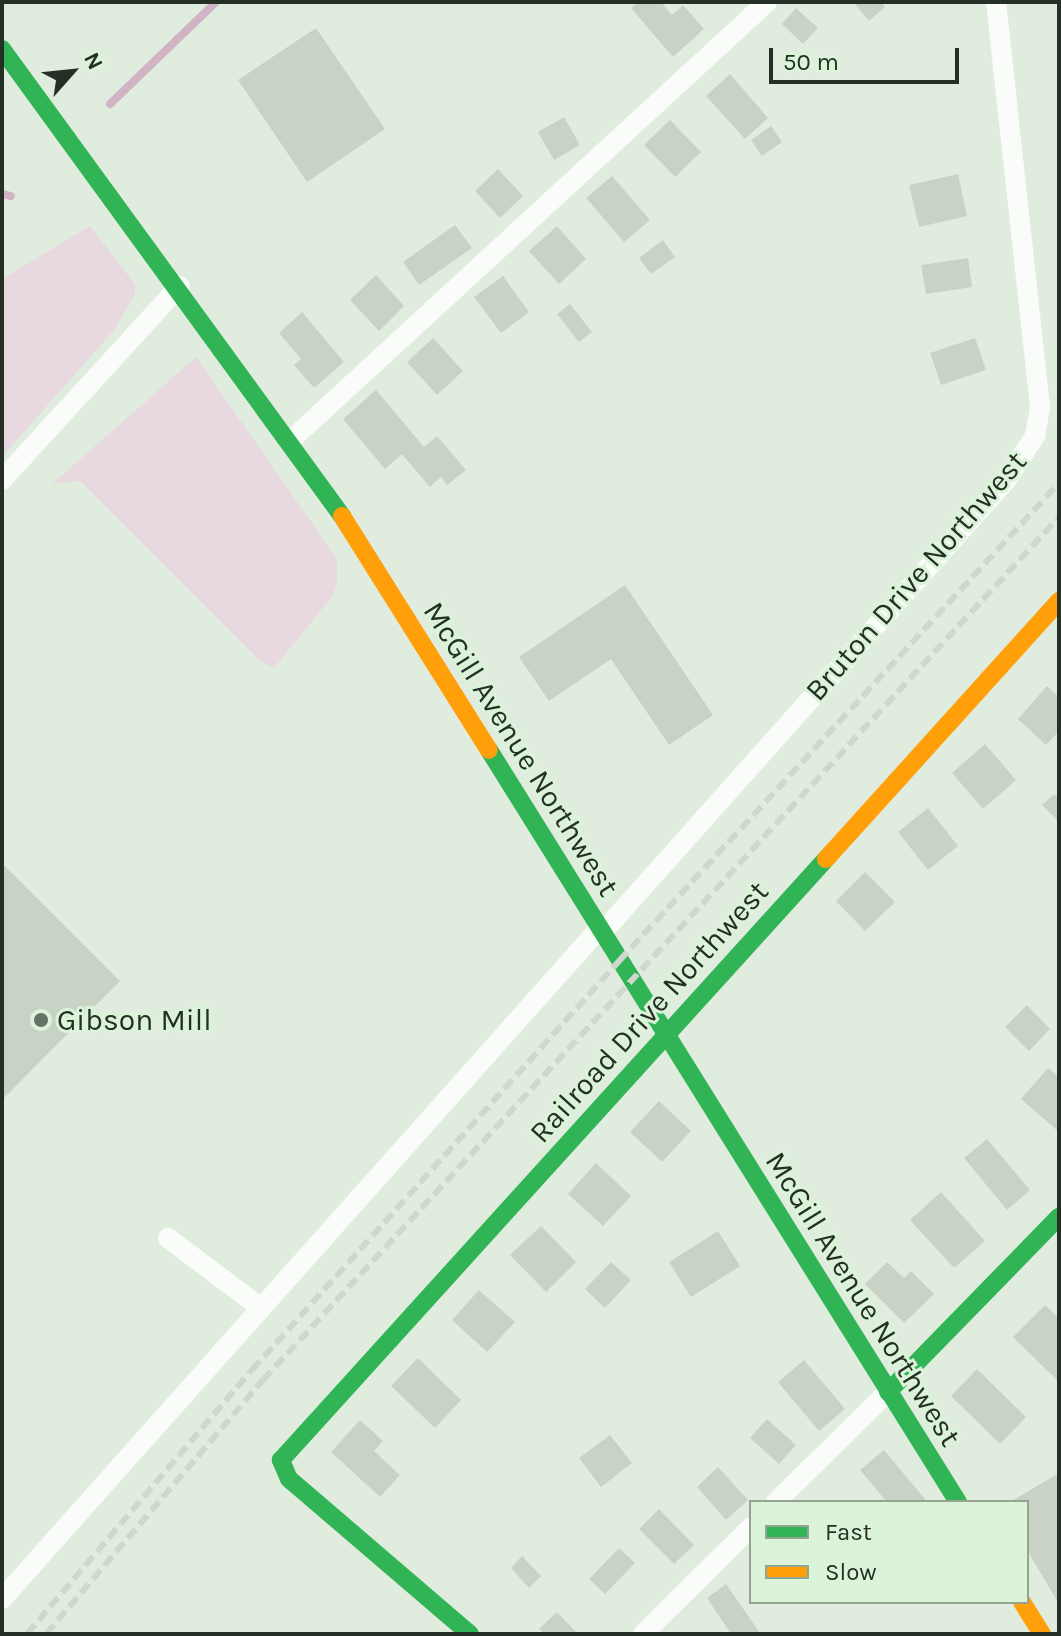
<!DOCTYPE html>
<html>
<head>
<meta charset="utf-8">
<style>
  body { margin:0 }
  #map { position:relative; width:1061px; height:1636px; overflow:hidden; background:#e0edde; font-family:Karla,sans-serif }
  div>[style] { position:absolute }
  .green>* { inset:0; background:#e8d9e1 }
  .stream>* { height:8px; margin:-4px; padding:0 4px; transform-origin:4px; border-radius:4px; background:#d0b4c6 }
  .building>* { inset:0; background:#c8d3c6 }
  .street>* { height:20px; margin:-10px; padding:0 10px; transform-origin:10px; border-radius:10px; background:#fafcfa }
  .fast>* { height:18px; margin:-9px; padding:0 9px; transform-origin:9px; border-radius:9px; background:#30b455 }
  .slow>* { height:18px; margin:-9px; padding:0 9px; transform-origin:9px; border-radius:9px; background:#ff9f0a }
  .rail>* { height:6px; margin-top:-3px; transform-origin:0; background:repeating-linear-gradient(90deg,#d2d6d1 0 12px,transparent 0 18px) }
  .dots>* { width:22px; height:22px; translate:-50% -50%; box-sizing:border-box; border:4px solid #dbf3d8; border-radius:50% }
  span { translate:-50% -50%; white-space:nowrap; text-align:center; line-height:1.15; -webkit-text-stroke:6px #dbf3d8; paint-order:stroke }
  .street-label { font-size:30px; color:#262f25 }
  .poi-label { font-size:30px; color:#262f25 }
  .left { translate:0 -50%; text-align:left }
  .frame { position:absolute; inset:0; border:4px solid #262f25; pointer-events:none }
  .legend { position:absolute; left:749px; top:1500px; width:280px; height:104px; box-sizing:border-box; background:#dbf3d8; border:2px solid #93a590; margin:0; padding:10px 14px; list-style:none; font-size:24px; color:#262f25 }
  .legend li { display:flex; align-items:center; gap:16px; height:40px }
  .legend b { width:40px; border:2px solid #93a590 }
  .north { position:absolute; left:32px; top:32px; width:80px; height:80px; -webkit-text-stroke:6px #dbf3d8; paint-order:stroke; rotate:63deg; font-size:22px; font-weight:700; line-height:32px; text-align:center; color:#262f25 }
  .north::after { content:''; display:block; margin:auto; width:28px; height:36px; background:#262f25; clip-path:polygon(50% 0,100% 100%,50% 72%,0 100%) }
  .scale { position:absolute; left:769px; top:48px; width:190px; height:36px; box-sizing:border-box; border:4px solid #262f25; border-top:0; padding-left:10px; font-size:24px; line-height:28px; white-space:nowrap; color:#262f25; -webkit-text-stroke:6px #dbf3d8; paint-order:stroke }
</style>
</head>
<body>
<div id="map">
  <div class="green">
    <div style="clip-path:polygon(90px 226px,135px 284px,135px 294px,114px 330px,2px 457px,2px 279px)"></div>
    <div style="clip-path:polygon(196px 357px,337px 559px,337px 585px,331px 598px,274px 668px,260px 661px,80px 481px,52px 484px)"></div>
  </div>
  <div class="stream">
    <div style="left:110px;top:104px;width:147px;rotate:-43.9deg"></div>
    <div style="left:2px;top:194px;width:9px;rotate:13deg"></div>
  </div>
  <div class="building">
    <div style="clip-path:polygon(638px 2px,661px 2px,672px 15px,683px 5px,704px 29px,673px 57px,631px 8px)"></div>
    <div style="clip-path:polygon(853px 2px,881px 2px,885px 7px,869px 21px)"></div>
    <div style="clip-path:polygon(796px 8px,818px 28px,803px 44px,782px 24px)"></div>
    <div style="clip-path:polygon(316px 28px,385px 129px,307px 182px,238px 80px)"></div>
    <div style="clip-path:polygon(730px 74px,768px 118px,745px 139px,706px 96px)"></div>
    <div style="clip-path:polygon(564px 117px,580px 145px,554px 160px,538px 132px)"></div>
    <div style="clip-path:polygon(670px 120px,701px 152px,675px 177px,644px 145px)"></div>
    <div style="clip-path:polygon(771px 126px,782px 142px,762px 156px,751px 140px)"></div>
    <div style="clip-path:polygon(498px 169px,523px 196px,500px 218px,475px 191px)"></div>
    <div style="clip-path:polygon(958px 174px,967px 216px,919px 227px,909px 185px)"></div>
    <div style="clip-path:polygon(612px 176px,650px 220px,624px 242px,586px 198px)"></div>
    <div style="clip-path:polygon(455px 225px,472px 248px,419px 285px,403px 262px)"></div>
    <div style="clip-path:polygon(557px 226px,586px 259px,559px 284px,529px 251px)"></div>
    <div style="clip-path:polygon(663px 240px,675px 257px,651px 274px,639px 258px)"></div>
    <div style="clip-path:polygon(968px 258px,972px 287px,926px 294px,921px 265px)"></div>
    <div style="clip-path:polygon(376px 275px,404px 306px,379px 331px,350px 300px)"></div>
    <div style="clip-path:polygon(503px 276px,529px 312px,501px 333px,474px 297px)"></div>
    <div style="clip-path:polygon(570px 304px,592px 332px,579px 342px,557px 314px)"></div>
    <div style="clip-path:polygon(302px 312px,344px 362px,314px 388px,294px 365px,301px 359px,279px 333px)"></div>
    <div style="clip-path:polygon(433px 338px,463px 371px,437px 395px,407px 362px)"></div>
    <div style="clip-path:polygon(975px 338px,986px 370px,941px 385px,930px 353px)"></div>
    <div style="clip-path:polygon(376px 390px,424px 447px,437px 436px,466px 470px,447px 485px,441px 477px,430px 487px,402px 454px,385px 469px,343px 419px)"></div>
    <div style="clip-path:polygon(625px 585px,713px 715px,669px 745px,611px 659px,549px 701px,519px 657px)"></div>
    <div style="clip-path:polygon(1047px 686px,1059px 697px,1059px 731px,1046px 745px,1018px 719px)"></div>
    <div style="clip-path:polygon(985px 744px,1016px 780px,983px 809px,952px 773px)"></div>
    <div style="clip-path:polygon(1054px 794px,1059px 799px,1059px 822px,1042px 805px)"></div>
    <div style="clip-path:polygon(928px 808px,958px 846px,928px 870px,898px 832px)"></div>
    <div style="clip-path:polygon(2px 863px,120px 981px,2px 1100px)"></div>
    <div style="clip-path:polygon(865px 872px,895px 902px,865px 931px,836px 901px)"></div>
    <div style="clip-path:polygon(1027px 1005px,1050px 1029px,1029px 1051px,1005px 1027px)"></div>
    <div style="clip-path:polygon(1048px 1068px,1059px 1077px,1059px 1132px,1021px 1099px)"></div>
    <div style="clip-path:polygon(659px 1101px,691px 1131px,662px 1162px,630px 1132px)"></div>
    <div style="clip-path:polygon(987px 1139px,1030px 1190px,1007px 1210px,964px 1158px)"></div>
    <div style="clip-path:polygon(596px 1163px,631px 1196px,603px 1226px,568px 1194px)"></div>
    <div style="clip-path:polygon(941px 1192px,985px 1241px,954px 1268px,910px 1220px)"></div>
    <div style="clip-path:polygon(541px 1226px,576px 1262px,546px 1292px,510px 1255px)"></div>
    <div style="clip-path:polygon(718px 1231px,740px 1266px,691px 1297px,669px 1262px)"></div>
    <div style="clip-path:polygon(611px 1262px,631px 1280px,605px 1308px,585px 1289px)"></div>
    <div style="clip-path:polygon(887px 1262px,904px 1278px,911px 1271px,934px 1294px,904px 1323px,865px 1284px)"></div>
    <div style="clip-path:polygon(479px 1290px,515px 1322px,487px 1352px,452px 1320px)"></div>
    <div style="clip-path:polygon(1045px 1305px,1059px 1318px,1059px 1382px,1013px 1337px)"></div>
    <div style="clip-path:polygon(418px 1358px,461px 1400px,435px 1428px,391px 1386px)"></div>
    <div style="clip-path:polygon(804px 1360px,845px 1409px,819px 1431px,778px 1382px)"></div>
    <div style="clip-path:polygon(977px 1369px,1026px 1417px,1000px 1444px,951px 1396px)"></div>
    <div style="clip-path:polygon(767px 1419px,796px 1445px,779px 1464px,750px 1438px)"></div>
    <div style="clip-path:polygon(360px 1420px,383px 1441px,374px 1451px,400px 1475px,380px 1497px,331px 1452px)"></div>
    <div style="clip-path:polygon(610px 1435px,632px 1463px,601px 1487px,579px 1458px)"></div>
    <div style="clip-path:polygon(884px 1450px,925px 1499px,922px 1502px,887px 1502px,860px 1470px)"></div>
    <div style="clip-path:polygon(718px 1467px,748px 1500px,726px 1520px,697px 1487px)"></div>
    <div style="clip-path:polygon(1059px 1473px,1059px 1604px,1027px 1550px,1027px 1502px,1010px 1502px)"></div>
    <div style="clip-path:polygon(659px 1509px,694px 1545px,674px 1564px,639px 1529px)"></div>
    <div style="clip-path:polygon(619px 1548px,635px 1563px,605px 1594px,589px 1579px)"></div>
    <div style="clip-path:polygon(522px 1556px,541px 1576px,529px 1588px,511px 1568px)"></div>
    <div style="clip-path:polygon(726px 1584px,760px 1633px,758px 1634px,731px 1634px,707px 1598px)"></div>
    <div style="clip-path:polygon(557px 1612px,578px 1634px,545px 1634px,539px 1629px)"></div>
  </div>
  <div class="street">
    <div style="left:290px;top:441px;width:648px;rotate:-42.62deg"></div>
    <div style="left:2px;top:480px;width:263px;rotate:-47.5deg"></div>
    <div style="left:602px;top:933px;width:607px;rotate:-48.27deg"></div>
    <div style="left:1006px;top:480px;width:53px;rotate:-56.6deg"></div>
    <div style="left:1035px;top:436px;width:29px;rotate:-80deg"></div>
    <div style="left:1040px;top:407px;width:407px;rotate:-96.2deg"></div>
    <div style="left:168px;top:1238px;width:116px;rotate:37deg"></div>
    <div style="left:776px;top:1502px;width:157px;rotate:-44.5deg"></div>
    <div style="left:2px;top:1599px;width:897px;rotate:-48.3deg"></div>
    <div style="left:643px;top:1634px;width:152px;rotate:-44.7deg"></div>
  </div>
  <div class="fast">
    <div style="left:2px;top:49px;width:578px;rotate:53.94deg"></div>
    <div style="left:489px;top:750px;width:886px;rotate:58.05deg"></div>
    <div style="left:888px;top:1392px;width:245px;rotate:-45.7deg"></div>
    <div style="left:470px;top:1634px;width:238px;rotate:-139.4deg"></div>
    <div style="left:289px;top:1479px;width:21px;rotate:-113deg"></div>
    <div style="left:281px;top:1460px;width:811px;rotate:-47.8deg"></div>
  </div>
  <div class="slow">
    <div style="left:342px;top:516px;width:276px;rotate:57.9deg"></div>
    <div style="left:826px;top:859px;width:348px;rotate:-47.9deg"></div>
    <div style="left:1022px;top:1602px;width:38px;rotate:58deg"></div>
  </div>
  <div class="rail">
    <div style="left:27px;top:1634px;width:347px;rotate:-49.6deg"></div>
    <div style="left:252px;top:1370px;width:550px;rotate:-48.1deg"></div>
    <div style="left:619px;top:961px;width:650px;rotate:-47.37deg"></div>
    <div style="left:46px;top:1634px;width:334px;rotate:-49.5deg"></div>
    <div style="left:263px;top:1380px;width:1174px;rotate:-47.31deg"></div>
  </div>
  <div class="dots">
    <div style="left:41px;top:1020px;background:#677266"></div>
  </div>
  <div class="street-label">
    <span style="left:916px;top:576px;rotate:-49deg">Bruton Drive Northwest</span>
    <span style="left:521px;top:749px;rotate:58deg">McGill Avenue Northwest</span>
    <span style="left:649px;top:1012px;rotate:-48deg">Railroad Drive Northwest</span>
    <span style="left:863px;top:1299px;rotate:58deg">McGill Avenue Northwest</span>
  </div>
  <div class="poi-label">
    <span class="left" style="left:57px;top:1020px">Gibson Mill</span>
  </div>
  <div class="frame"></div>
  <ul class="legend">
  <li><b style="height:10px;background:#30b455"></b>Fast</li>
  <li><b style="height:10px;background:#ff9f0a"></b>Slow</li>
  </ul>
  <div class="north">N</div>
  <div class="scale">50 m</div>
</div>
</body>
</html>
